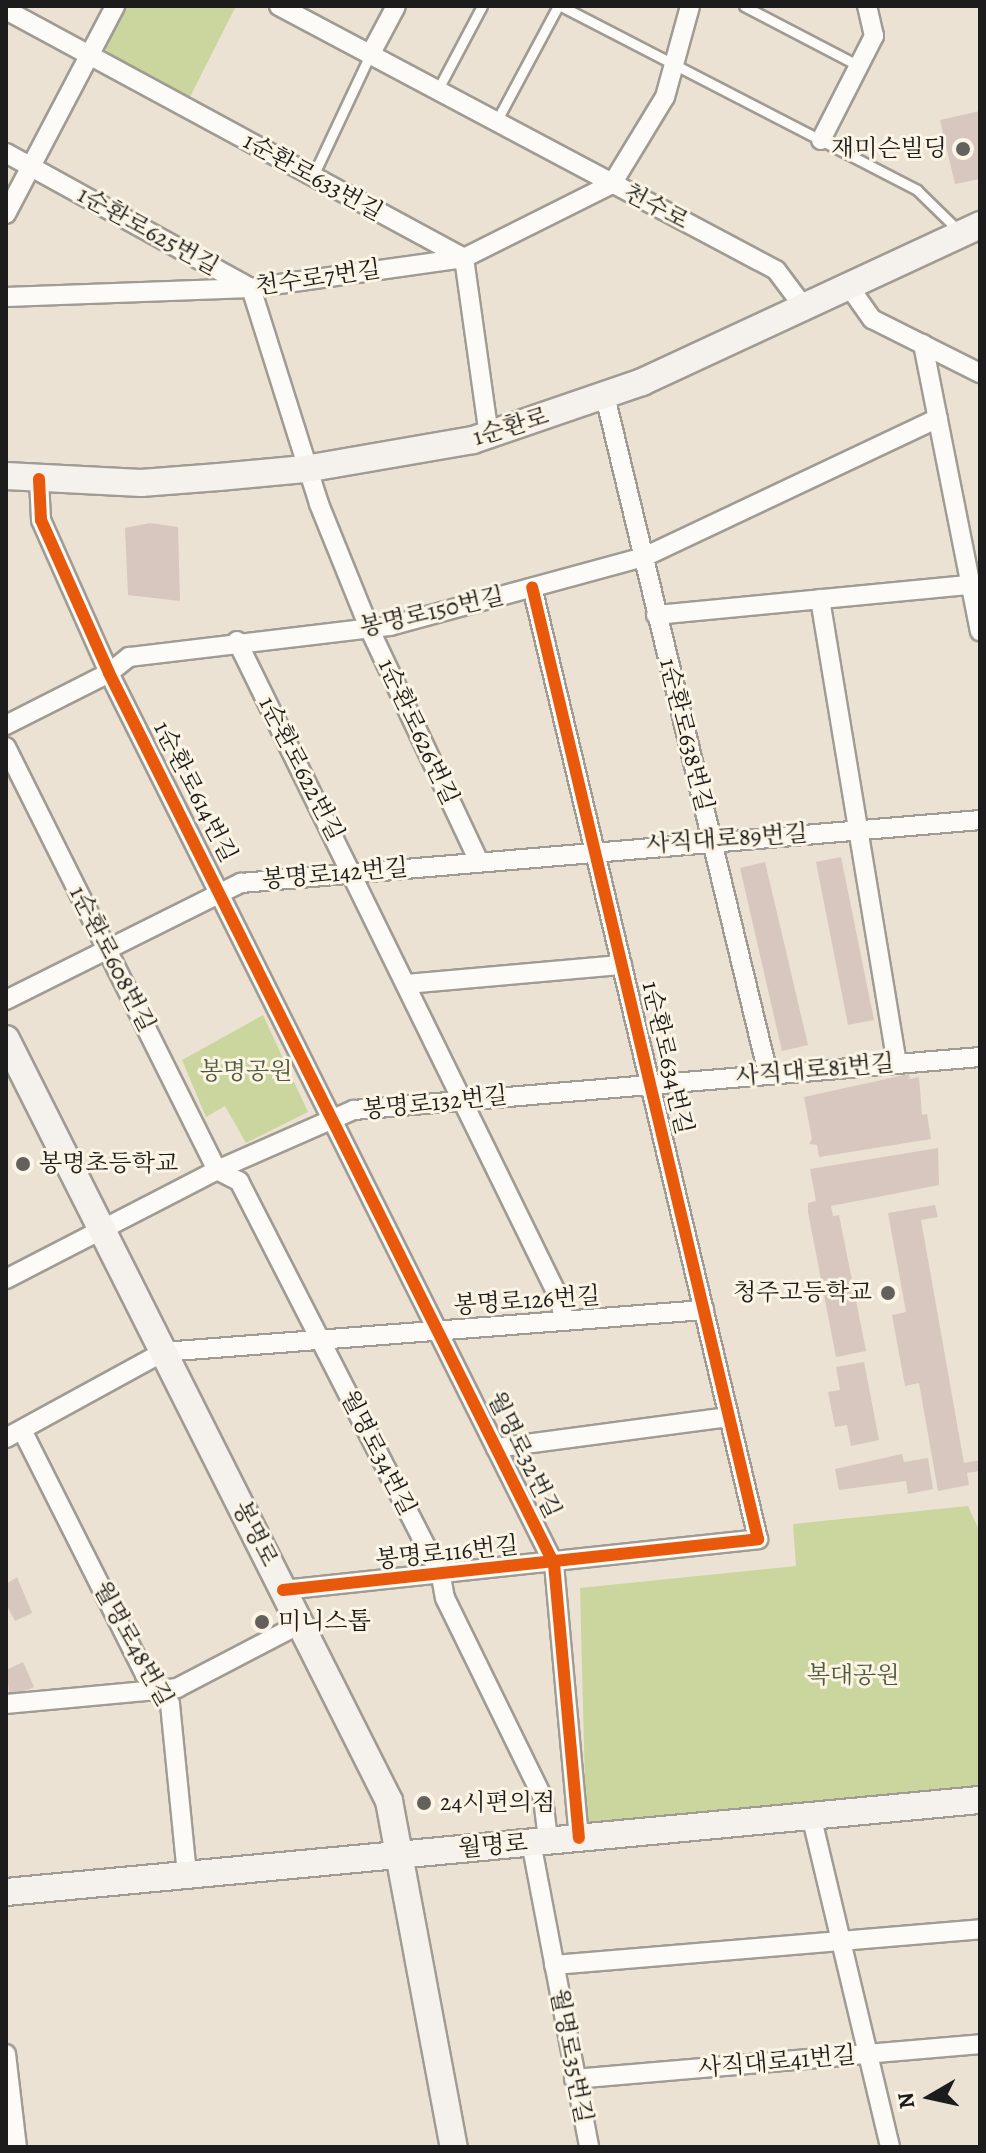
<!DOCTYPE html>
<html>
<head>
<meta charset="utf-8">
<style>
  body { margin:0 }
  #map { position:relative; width:986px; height:2153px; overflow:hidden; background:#ebe2d3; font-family:Alegreya,"Noto Serif KR",serif }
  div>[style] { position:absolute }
  .green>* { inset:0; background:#cad69e }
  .building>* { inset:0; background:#d7c7be }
  .roads { filter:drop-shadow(2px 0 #a09b93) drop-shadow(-2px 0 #a09b93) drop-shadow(0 2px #a09b93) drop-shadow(0 -2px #a09b93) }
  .lane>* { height:9px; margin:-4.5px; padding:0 4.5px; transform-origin:4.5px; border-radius:4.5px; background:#fcfbf8 }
  .street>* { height:18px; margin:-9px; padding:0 9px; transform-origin:9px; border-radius:9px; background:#fcfbf8 }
  .secondary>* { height:26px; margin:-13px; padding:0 13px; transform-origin:13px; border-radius:13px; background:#f5f2ed }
  .cycleway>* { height:12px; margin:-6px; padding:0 6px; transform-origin:6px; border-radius:6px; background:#e8590c }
  .dots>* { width:22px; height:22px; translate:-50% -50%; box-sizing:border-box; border:4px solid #fcf5e5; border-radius:50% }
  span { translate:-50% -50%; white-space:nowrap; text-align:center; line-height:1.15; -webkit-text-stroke:6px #fcf5e5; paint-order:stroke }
  .poi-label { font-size:24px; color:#1c1c1c }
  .right { translate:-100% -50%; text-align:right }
  .left { translate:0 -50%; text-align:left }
  .street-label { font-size:24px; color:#1c1c1c }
  .park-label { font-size:24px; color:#4f5a3a }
  .frame { position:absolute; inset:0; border:8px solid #1c1c1c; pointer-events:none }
  .north { position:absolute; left:890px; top:2057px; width:80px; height:80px; -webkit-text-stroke:6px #fcf5e5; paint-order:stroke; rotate:261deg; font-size:22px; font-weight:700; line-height:32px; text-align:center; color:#1c1c1c }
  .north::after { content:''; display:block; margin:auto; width:28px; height:36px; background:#1c1c1c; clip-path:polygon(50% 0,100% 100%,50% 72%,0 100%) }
</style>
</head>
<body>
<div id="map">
  <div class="green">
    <div style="clip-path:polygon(123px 6px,236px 6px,188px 101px,109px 56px,104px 44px)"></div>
    <div style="clip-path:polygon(263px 1015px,308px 1112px,246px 1143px,225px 1106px,206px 1117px,182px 1060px)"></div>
    <div style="clip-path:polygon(968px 1506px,980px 1532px,980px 1790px,586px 1824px,580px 1588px,796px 1566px,793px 1524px)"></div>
  </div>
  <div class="building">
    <div style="clip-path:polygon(980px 111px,980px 179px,955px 184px,940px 120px)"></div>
    <div style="clip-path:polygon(150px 523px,178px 527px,180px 601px,128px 595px,125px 528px)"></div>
    <div style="clip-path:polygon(841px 857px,874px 1020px,848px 1025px,816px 862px)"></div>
    <div style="clip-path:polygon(765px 862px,808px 1045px,782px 1051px,740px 868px)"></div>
    <div style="clip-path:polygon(909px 1074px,910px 1079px,919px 1077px,922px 1115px,927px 1114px,931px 1139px,819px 1157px,817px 1145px,809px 1144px,812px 1139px,804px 1097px)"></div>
    <div style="clip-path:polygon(938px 1148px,939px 1185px,831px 1206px,833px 1216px,839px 1215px,866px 1351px,836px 1357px,808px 1212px,808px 1203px,816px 1201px,810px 1169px)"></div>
    <div style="clip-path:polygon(935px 1205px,938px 1217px,921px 1220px,964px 1463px,980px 1460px,980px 1471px,967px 1473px,969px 1485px,938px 1491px,919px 1383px,905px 1386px,892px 1315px,906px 1312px,888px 1213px)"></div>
    <div style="clip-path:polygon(864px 1362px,879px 1440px,851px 1446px,847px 1425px,835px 1427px,828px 1392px,840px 1390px,836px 1367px)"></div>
    <div style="clip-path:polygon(902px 1454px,904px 1462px,928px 1458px,933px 1489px,908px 1494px,906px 1481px,839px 1490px,835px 1469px)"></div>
    <div style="clip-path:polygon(17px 1577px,32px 1613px,15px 1621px,6px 1604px,6px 1584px)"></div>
    <div style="clip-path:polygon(23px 1662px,34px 1687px,10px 1697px,6px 1670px)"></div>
  </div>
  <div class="roads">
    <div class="lane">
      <div style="left:561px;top:6px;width:401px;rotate:27.3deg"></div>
      <div style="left:917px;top:190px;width:59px;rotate:44.3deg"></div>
      <div style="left:744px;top:6px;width:132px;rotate:27.5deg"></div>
      <div style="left:437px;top:91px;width:96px;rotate:-62.1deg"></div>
      <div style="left:496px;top:122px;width:132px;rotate:-61.9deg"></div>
      <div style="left:312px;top:178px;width:136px;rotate:-64.8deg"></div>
    </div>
    <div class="street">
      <div style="left:279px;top:6px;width:563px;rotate:27.98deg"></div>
      <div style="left:776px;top:270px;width:45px;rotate:53.1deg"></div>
      <div style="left:6px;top:10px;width:521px;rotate:28.43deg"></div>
      <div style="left:464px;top:258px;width:179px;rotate:82deg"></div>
      <div style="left:370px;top:55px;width:55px;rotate:-62deg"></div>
      <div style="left:821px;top:140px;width:117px;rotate:-63deg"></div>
      <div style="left:874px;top:36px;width:31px;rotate:-103deg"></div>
      <div style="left:6px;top:153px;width:280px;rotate:28.9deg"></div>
      <div style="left:251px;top:288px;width:226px;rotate:72.5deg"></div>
      <div style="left:319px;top:504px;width:136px;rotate:68deg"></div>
      <div style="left:370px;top:630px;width:254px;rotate:64.8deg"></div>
      <div style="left:6px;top:214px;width:235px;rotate:-62.3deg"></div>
      <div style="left:848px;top:285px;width:42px;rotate:54.8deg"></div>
      <div style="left:872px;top:319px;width:121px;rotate:26.6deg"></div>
      <div style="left:6px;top:297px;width:245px;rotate:-2.1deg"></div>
      <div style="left:251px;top:288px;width:215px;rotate:-8deg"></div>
      <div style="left:464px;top:258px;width:165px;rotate:-26.6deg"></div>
      <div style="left:612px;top:184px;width:102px;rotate:-58.7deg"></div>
      <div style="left:665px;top:97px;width:94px;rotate:-74.6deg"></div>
      <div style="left:923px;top:344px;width:293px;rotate:78.8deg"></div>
      <div style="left:605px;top:396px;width:697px;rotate:76.48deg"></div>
      <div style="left:39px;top:479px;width:41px;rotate:87.2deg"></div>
      <div style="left:41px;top:520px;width:167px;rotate:66deg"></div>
      <div style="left:109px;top:673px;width:996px;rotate:63.46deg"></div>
      <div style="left:554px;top:1564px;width:275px;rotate:84.8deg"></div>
      <div style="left:820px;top:599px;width:471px;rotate:80.6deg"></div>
      <div style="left:656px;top:615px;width:325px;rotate:-5.5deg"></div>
      <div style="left:237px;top:641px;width:734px;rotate:63.89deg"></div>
      <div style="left:560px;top:1300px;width:20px;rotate:79deg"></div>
      <div style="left:6px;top:725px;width:115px;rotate:-26.8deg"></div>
      <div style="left:109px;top:673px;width:26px;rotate:-39deg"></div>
      <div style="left:129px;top:657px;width:263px;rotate:-6.8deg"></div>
      <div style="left:390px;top:626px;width:263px;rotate:-15.2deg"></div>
      <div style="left:644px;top:557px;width:325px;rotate:-25.3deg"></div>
      <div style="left:6px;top:747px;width:473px;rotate:63.5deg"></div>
      <div style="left:217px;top:1170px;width:25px;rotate:27deg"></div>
      <div style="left:239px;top:1181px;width:444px;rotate:62.9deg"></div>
      <div style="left:441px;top:1576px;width:22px;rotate:80deg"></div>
      <div style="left:445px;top:1598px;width:223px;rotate:63.9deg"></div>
      <div style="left:543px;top:1798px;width:42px;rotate:83.2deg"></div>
      <div style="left:407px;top:984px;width:216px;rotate:-5.1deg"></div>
      <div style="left:6px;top:1000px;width:263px;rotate:-26.5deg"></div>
      <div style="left:241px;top:883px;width:742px;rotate:-4.87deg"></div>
      <div style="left:6px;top:1279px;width:237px;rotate:-27.3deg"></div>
      <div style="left:217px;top:1170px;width:150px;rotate:-23.7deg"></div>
      <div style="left:354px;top:1110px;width:628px;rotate:-4.84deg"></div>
      <div style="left:22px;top:1430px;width:274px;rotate:63.3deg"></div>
      <div style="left:145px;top:1675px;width:38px;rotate:49deg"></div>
      <div style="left:170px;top:1704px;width:172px;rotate:84.3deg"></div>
      <div style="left:6px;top:1438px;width:179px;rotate:-28.7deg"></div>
      <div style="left:163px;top:1352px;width:543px;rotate:-4.44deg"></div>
      <div style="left:496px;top:1448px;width:235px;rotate:-7.6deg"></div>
      <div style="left:283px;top:1590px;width:478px;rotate:-6.1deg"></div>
      <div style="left:758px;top:1539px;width:978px;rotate:-103.35deg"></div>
      <div style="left:6px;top:1704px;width:172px;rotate:-5.3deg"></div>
      <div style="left:177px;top:1688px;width:139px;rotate:-27.5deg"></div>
      <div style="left:811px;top:1815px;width:341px;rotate:76.6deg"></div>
      <div style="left:531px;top:1842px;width:310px;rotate:79.2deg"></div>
      <div style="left:554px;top:1965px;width:428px;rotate:-4.8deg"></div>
      <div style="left:6px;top:2054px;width:94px;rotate:83.3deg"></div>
      <div style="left:574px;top:2079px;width:408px;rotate:-4.9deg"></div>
    </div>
    <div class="secondary">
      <div style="left:6px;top:476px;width:135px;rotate:3deg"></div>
      <div style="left:141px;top:483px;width:78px;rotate:-4.4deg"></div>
      <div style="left:219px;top:477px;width:86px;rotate:-5.3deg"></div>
      <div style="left:305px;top:469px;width:170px;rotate:-9.8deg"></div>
      <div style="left:473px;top:440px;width:179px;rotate:-18.9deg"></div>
      <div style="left:642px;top:382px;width:373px;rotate:-24.9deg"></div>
      <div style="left:6px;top:1039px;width:853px;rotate:63.31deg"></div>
      <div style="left:389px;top:1801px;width:352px;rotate:79.4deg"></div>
      <div style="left:6px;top:1892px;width:978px;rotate:-5.4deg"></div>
    </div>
  </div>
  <div class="cycleway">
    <div style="left:39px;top:479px;width:41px;rotate:87.2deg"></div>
    <div style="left:41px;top:520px;width:167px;rotate:66deg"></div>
    <div style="left:109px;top:673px;width:996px;rotate:63.46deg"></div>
    <div style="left:554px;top:1564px;width:275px;rotate:84.8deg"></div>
    <div style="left:283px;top:1590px;width:478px;rotate:-6.1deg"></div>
    <div style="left:758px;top:1539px;width:978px;rotate:-103.35deg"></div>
  </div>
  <div class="dots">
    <div style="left:963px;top:149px;background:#64615c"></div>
    <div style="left:23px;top:1164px;background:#64615c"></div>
    <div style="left:888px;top:1293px;background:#64615c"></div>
    <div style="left:262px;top:1622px;background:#64615c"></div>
    <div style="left:424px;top:1803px;background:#64615c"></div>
  </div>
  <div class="poi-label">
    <span class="right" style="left:947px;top:149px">재미슨빌딩</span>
    <span class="left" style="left:39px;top:1164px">봉명초등학교</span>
    <span class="right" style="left:872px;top:1293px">청주고등학교</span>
    <span class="left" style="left:278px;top:1622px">미니스톱</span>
    <span class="left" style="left:440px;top:1803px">24시편의점</span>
  </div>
  <div class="street-label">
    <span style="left:313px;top:177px;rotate:29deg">1순환로633번길</span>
    <span style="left:656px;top:207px;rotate:28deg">천수로</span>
    <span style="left:148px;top:231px;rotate:29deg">1순환로625번길</span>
    <span style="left:318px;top:278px;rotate:-8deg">천수로7번길</span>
    <span style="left:511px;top:427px;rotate:-17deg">1순환로</span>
    <span style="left:432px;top:612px;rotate:-13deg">봉명로150번길</span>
    <span style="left:418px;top:732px;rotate:65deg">1순환로626번길</span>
    <span style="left:686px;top:735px;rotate:76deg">1순환로638번길</span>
    <span style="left:301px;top:769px;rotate:63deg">1순환로622번길</span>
    <span style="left:195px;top:792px;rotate:63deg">1순환로614번길</span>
    <span style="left:727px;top:839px;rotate:-4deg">사직대로89번길</span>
    <span style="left:335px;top:874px;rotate:-5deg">봉명로142번길</span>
    <span style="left:112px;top:959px;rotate:63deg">1순환로608번길</span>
    <span style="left:667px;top:1058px;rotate:77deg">1순환로634번길</span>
    <span style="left:815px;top:1070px;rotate:-5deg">사직대로81번길</span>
    <span style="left:435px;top:1103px;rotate:-6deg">봉명로132번길</span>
    <span style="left:527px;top:1301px;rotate:-4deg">봉명로126번길</span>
    <span style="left:378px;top:1453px;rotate:63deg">월명로34번길</span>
    <span style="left:524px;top:1455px;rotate:64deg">월명로32번길</span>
    <span style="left:255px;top:1534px;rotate:63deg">봉명로</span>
    <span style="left:447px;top:1553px;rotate:-6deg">봉명로116번길</span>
    <span style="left:133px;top:1644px;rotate:61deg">월명로48번길</span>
    <span style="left:493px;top:1846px;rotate:-5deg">월명로</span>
    <span style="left:571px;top:2056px;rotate:79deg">월명로35번길</span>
    <span style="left:777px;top:2062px;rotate:-5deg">사직대로41번길</span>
  </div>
  <div class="park-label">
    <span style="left:246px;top:1072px">봉명공원</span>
    <span style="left:853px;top:1676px">복대공원</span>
  </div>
  <div class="frame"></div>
  <div class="north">N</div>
</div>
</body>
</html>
